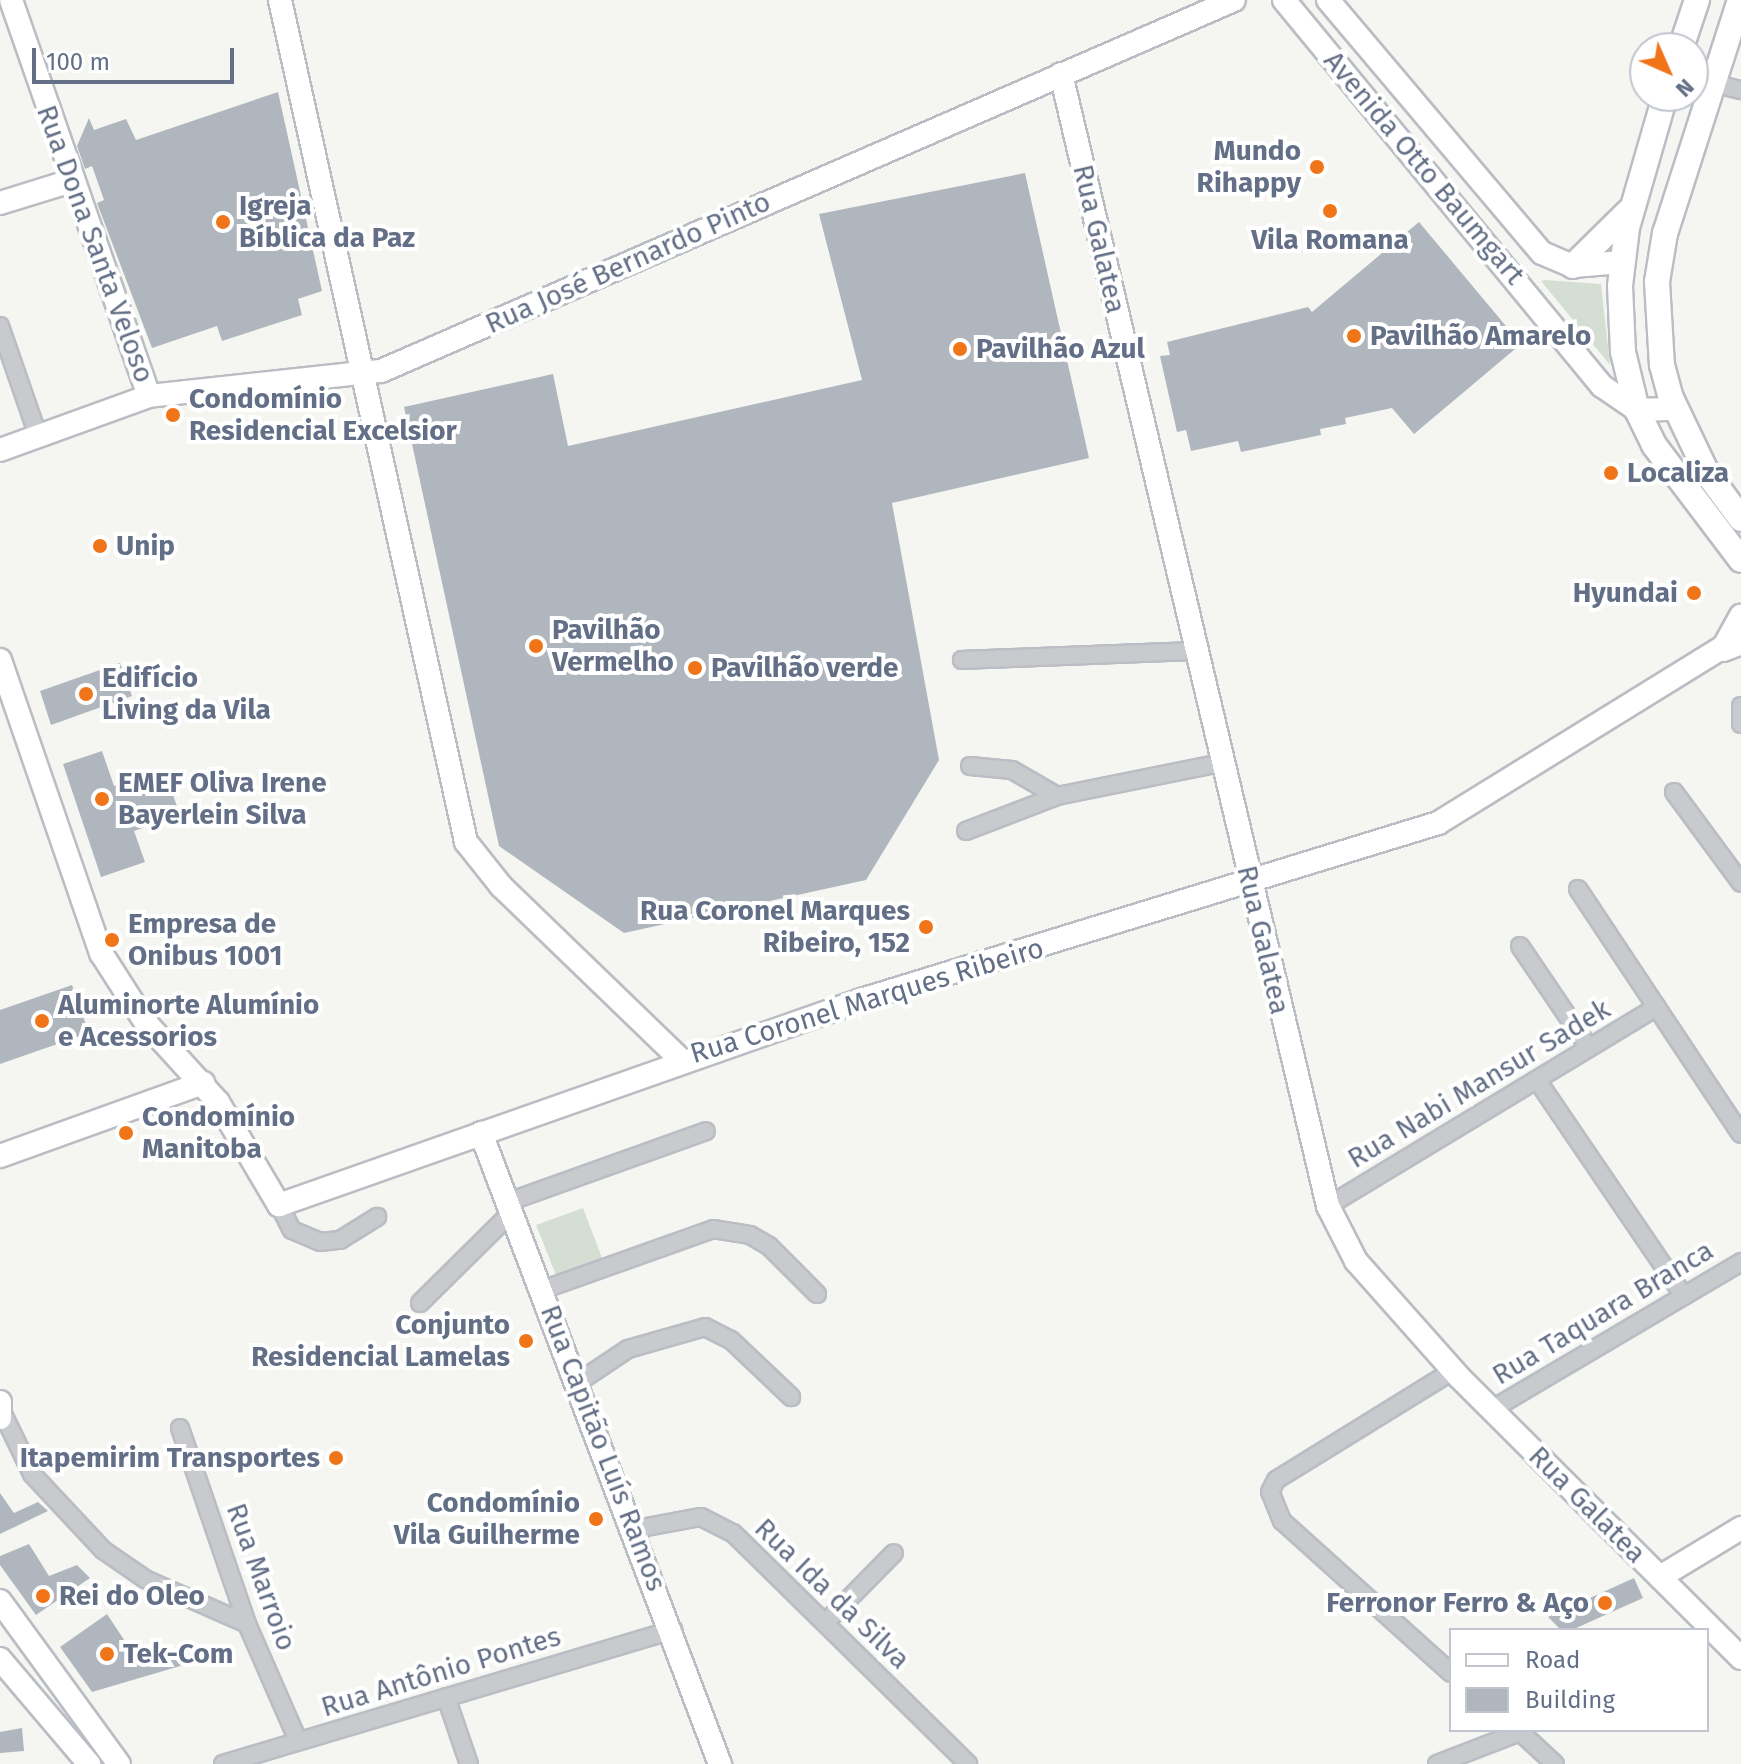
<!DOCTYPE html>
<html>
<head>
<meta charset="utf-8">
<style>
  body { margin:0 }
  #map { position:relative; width:1741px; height:1764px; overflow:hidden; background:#f5f6f2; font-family:"Fira Sans",sans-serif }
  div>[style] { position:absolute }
  .green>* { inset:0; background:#d5ded3 }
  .building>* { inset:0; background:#b0b6bd }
  .roads { filter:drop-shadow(2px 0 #babdc3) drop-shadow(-2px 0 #babdc3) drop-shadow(0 2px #babdc3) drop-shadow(0 -2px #babdc3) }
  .street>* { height:16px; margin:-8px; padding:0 8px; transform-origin:8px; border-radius:8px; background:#c8cace }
  .secondary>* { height:22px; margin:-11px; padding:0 11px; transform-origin:11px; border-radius:11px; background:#fff }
  .primary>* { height:24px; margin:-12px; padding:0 12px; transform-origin:12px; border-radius:12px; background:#fff }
  .dots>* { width:22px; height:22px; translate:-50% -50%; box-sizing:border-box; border:4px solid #fff; border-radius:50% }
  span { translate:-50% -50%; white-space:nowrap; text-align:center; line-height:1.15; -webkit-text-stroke:8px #fff; paint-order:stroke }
  .poi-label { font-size:28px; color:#636f86; font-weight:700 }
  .right { translate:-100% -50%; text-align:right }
  .left { translate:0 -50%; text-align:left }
  .street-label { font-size:28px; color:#636f86 }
  .legend { position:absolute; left:1449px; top:1628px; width:260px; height:104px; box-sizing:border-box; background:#fff; border:2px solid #c1c5cf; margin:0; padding:10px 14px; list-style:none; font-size:24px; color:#636f86 }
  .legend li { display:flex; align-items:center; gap:16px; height:40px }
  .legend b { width:40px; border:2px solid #c1c5cf }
  .north { position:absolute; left:1629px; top:32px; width:80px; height:80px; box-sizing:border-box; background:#fff; border:2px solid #c1c5cf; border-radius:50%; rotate:135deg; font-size:22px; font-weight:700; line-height:32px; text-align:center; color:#636f86 }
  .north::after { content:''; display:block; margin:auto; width:28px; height:36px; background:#f07418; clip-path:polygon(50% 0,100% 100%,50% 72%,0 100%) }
  .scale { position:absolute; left:32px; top:48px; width:202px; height:36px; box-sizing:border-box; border:4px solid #636f86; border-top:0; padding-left:10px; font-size:24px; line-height:28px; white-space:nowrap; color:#636f86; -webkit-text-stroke:6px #fff; paint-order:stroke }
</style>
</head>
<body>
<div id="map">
  <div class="green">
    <div style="clip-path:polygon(1545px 280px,1601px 284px,1610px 365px,1541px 281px)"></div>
    <div style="clip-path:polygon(583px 1208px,602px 1258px,556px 1275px,536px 1225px)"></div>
  </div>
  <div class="building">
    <div style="clip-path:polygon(278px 92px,322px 291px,298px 299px,302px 315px,222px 341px,217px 326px,152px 348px,97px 203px,104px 200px,92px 166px,85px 169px,77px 146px,89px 118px,94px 130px,126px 119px,136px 140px)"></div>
    <div style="clip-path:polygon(1025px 173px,1089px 458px,892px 503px,939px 760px,866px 880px,624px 933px,499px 846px,404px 407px,553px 374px,568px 446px,862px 380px,819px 214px)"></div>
    <div style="clip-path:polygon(1419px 222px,1521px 344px,1414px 434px,1392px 408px,1345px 418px,1346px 424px,1320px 429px,1321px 435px,1241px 452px,1238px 441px,1191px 451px,1186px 430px,1177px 432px,1160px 356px,1170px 355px,1167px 342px,1308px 307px,1312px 312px)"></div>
    <div style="clip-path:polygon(120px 663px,132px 696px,51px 725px,40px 691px)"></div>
    <div style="clip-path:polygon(102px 751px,114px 786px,164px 769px,180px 815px,134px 831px,145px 862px,101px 877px,63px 764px)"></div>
    <div style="clip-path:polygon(72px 985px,89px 1033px,0 1064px,0 1010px)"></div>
    <div style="clip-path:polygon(0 1493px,14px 1513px,38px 1502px,48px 1511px,0 1534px)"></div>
    <div style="clip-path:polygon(29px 1544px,49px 1576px,77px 1565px,90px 1578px,36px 1615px,0 1565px,0 1556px)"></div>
    <div style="clip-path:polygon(1634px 1578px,1643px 1598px,1574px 1629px,1561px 1630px,1548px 1617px)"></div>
    <div style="clip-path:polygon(107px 1614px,142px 1667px,180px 1655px,187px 1664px,92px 1692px,60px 1647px)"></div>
    <div style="clip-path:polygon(22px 1728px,24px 1751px,0 1753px,0 1732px)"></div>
  </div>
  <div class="roads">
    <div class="street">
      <div style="left:1712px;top:83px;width:30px;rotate:14deg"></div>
      <div style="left:0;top:326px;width:116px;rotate:70.9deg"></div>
      <div style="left:962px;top:660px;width:231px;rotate:-2.2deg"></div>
      <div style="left:1741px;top:706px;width:18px;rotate:90deg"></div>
      <div style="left:970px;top:766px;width:42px;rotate:5.4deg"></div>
      <div style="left:1012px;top:770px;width:52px;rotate:30deg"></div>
      <div style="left:1057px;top:796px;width:167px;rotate:-11.4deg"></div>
      <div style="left:1674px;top:792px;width:113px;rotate:53.6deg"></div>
      <div style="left:966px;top:831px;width:97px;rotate:-21deg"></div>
      <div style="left:1578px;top:889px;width:294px;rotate:56.4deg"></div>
      <div style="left:1520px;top:946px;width:123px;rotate:55.9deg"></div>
      <div style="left:1537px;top:1080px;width:261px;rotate:55.8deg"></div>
      <div style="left:508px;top:1202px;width:210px;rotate:-19.7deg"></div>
      <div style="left:279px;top:1205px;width:28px;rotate:63deg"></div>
      <div style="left:292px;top:1230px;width:30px;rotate:23deg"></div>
      <div style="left:320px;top:1242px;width:20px;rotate:-6deg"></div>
      <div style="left:340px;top:1240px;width:44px;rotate:-31.9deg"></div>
      <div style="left:1328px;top:1206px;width:384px;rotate:-31.2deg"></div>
      <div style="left:542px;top:1290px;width:182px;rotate:-19.6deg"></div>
      <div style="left:713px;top:1229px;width:37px;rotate:9deg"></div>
      <div style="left:750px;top:1235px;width:22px;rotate:30deg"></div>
      <div style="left:769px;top:1246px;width:68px;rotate:45deg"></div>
      <div style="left:420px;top:1303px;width:129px;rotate:-44.7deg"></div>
      <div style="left:577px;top:1383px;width:61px;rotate:-33.7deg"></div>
      <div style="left:628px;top:1349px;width:80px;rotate:-15.9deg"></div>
      <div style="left:705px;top:1327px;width:29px;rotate:27deg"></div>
      <div style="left:731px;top:1340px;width:83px;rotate:43.5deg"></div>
      <div style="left:1491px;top:1410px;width:291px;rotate:-30.6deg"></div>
      <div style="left:4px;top:1416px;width:64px;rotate:64.2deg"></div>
      <div style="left:32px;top:1474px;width:104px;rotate:46.9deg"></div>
      <div style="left:103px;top:1550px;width:51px;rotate:34.6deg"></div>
      <div style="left:145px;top:1579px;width:111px;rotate:23.8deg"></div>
      <div style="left:180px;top:1428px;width:207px;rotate:71.1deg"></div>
      <div style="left:247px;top:1624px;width:128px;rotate:66.4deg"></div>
      <div style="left:636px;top:1529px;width:66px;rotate:-10.5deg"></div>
      <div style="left:701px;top:1517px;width:36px;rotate:27deg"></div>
      <div style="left:733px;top:1533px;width:330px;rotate:44.5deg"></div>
      <div style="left:825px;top:1623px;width:98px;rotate:-45.4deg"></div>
      <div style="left:1451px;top:1673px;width:227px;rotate:-138deg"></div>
      <div style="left:1282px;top:1521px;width:31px;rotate:-112deg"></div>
      <div style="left:1270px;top:1492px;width:13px;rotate:-63deg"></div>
      <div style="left:1276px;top:1480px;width:209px;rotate:-31.7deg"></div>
      <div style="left:446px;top:1697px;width:71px;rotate:71.1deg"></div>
      <div style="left:1518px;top:1730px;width:50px;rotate:42.6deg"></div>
      <div style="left:223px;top:1764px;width:470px;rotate:-16.6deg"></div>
      <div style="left:1437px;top:1764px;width:89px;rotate:-21.1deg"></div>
    </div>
    <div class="secondary">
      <div style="left:11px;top:0;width:419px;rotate:70.8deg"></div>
      <div style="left:280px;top:0;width:862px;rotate:77.54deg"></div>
      <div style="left:466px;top:842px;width:56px;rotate:51.5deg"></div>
      <div style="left:501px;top:886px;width:253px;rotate:44deg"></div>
      <div style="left:1284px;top:0;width:500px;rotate:50.52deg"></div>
      <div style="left:1602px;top:386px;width:42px;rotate:34.4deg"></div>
      <div style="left:1637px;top:410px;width:38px;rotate:-2deg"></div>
      <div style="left:1328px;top:0;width:331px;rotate:49.8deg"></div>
      <div style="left:1542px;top:253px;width:34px;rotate:23deg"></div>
      <div style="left:1573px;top:266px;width:49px;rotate:-4.7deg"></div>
      <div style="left:1061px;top:74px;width:1163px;rotate:76.73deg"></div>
      <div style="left:1328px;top:1206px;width:62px;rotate:63deg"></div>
      <div style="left:1356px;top:1261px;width:155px;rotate:48.4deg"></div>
      <div style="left:1459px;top:1377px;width:398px;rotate:44.9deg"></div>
      <div style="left:0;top:203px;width:74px;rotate:-17.2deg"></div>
      <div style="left:0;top:450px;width:158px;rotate:-19.9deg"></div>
      <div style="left:149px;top:396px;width:233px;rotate:-6.2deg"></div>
      <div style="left:381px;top:371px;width:930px;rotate:-23.51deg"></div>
      <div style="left:1723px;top:648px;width:37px;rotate:-61deg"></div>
      <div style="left:0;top:660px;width:310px;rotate:71deg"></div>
      <div style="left:101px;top:953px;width:83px;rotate:57.3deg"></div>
      <div style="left:146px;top:1023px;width:107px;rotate:47.7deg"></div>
      <div style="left:218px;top:1102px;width:120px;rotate:59.4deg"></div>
      <div style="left:279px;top:1205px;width:617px;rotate:-19.4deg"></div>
      <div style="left:861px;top:1000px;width:604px;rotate:-17.05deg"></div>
      <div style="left:1438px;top:823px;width:350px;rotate:-31.7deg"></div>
      <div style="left:481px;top:1133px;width:675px;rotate:69.26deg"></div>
      <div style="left:0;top:1156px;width:216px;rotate:-19.8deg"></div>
      <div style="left:0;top:1402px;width:16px;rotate:90deg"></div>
      <div style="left:1660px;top:1577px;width:95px;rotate:-31.2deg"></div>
      <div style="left:0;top:1601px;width:202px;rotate:53.9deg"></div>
      <div style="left:0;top:1659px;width:138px;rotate:49.7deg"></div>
    </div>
    <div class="primary">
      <div style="left:1740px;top:0;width:245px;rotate:107.8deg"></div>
      <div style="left:1665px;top:233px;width:50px;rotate:99.3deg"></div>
      <div style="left:1657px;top:282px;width:83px;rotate:86.6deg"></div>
      <div style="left:1662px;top:365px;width:34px;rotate:75deg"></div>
      <div style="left:1671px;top:398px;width:83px;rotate:64.4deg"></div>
      <div style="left:1707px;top:473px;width:57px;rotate:53.5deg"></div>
      <div style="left:1681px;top:48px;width:51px;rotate:-71.6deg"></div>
      <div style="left:1665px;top:96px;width:137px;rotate:106.1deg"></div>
      <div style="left:1627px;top:228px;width:58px;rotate:96.9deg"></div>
      <div style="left:1620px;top:286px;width:66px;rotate:87.4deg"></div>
      <div style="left:1623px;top:352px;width:60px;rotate:76.4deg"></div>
      <div style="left:1637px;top:410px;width:39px;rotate:64deg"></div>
      <div style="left:1654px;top:445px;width:144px;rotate:52.9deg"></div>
      <div style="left:1573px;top:266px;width:78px;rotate:-44.5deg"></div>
      <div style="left:1723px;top:649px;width:19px;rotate:-21deg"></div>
    </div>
  </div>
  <div class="dots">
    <div style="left:1317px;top:167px;background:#f07418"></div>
    <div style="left:1330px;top:211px;background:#f07418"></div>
    <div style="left:223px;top:222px;background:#f07418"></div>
    <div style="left:1354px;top:336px;background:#f07418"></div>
    <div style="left:960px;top:349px;background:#f07418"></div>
    <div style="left:173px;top:415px;background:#f07418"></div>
    <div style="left:1611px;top:473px;background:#f07418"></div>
    <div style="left:100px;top:546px;background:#f07418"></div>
    <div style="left:1694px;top:593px;background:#f07418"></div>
    <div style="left:536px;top:646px;background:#f07418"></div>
    <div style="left:695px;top:668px;background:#f07418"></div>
    <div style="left:86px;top:694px;background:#f07418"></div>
    <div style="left:102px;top:799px;background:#f07418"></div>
    <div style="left:926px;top:927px;background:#f07418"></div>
    <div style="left:112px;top:940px;background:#f07418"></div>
    <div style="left:42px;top:1021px;background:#f07418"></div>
    <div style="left:126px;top:1133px;background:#f07418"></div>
    <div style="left:526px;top:1341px;background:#f07418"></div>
    <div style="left:336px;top:1458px;background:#f07418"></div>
    <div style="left:596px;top:1519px;background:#f07418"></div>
    <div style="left:43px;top:1596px;background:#f07418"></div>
    <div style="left:1605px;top:1603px;background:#f07418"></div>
    <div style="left:107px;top:1654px;background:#f07418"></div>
  </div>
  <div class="poi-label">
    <span class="right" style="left:1301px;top:167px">Mundo<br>Rihappy</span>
    <span class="left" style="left:239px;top:222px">Igreja<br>Bíblica da Paz</span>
    <span style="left:1330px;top:240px">Vila Romana</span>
    <span class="left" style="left:1370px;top:336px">Pavilhão Amarelo</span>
    <span class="left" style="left:976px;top:349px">Pavilhão Azul</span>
    <span class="left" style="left:189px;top:415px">Condomínio<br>Residencial Excelsior</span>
    <span class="left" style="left:1627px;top:473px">Localiza</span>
    <span class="left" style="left:116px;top:546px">Unip</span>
    <span class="right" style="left:1678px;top:593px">Hyundai</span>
    <span class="left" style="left:552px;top:646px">Pavilhão<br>Vermelho</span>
    <span class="left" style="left:711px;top:668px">Pavilhão verde</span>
    <span class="left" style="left:102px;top:694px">Edifício<br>Living da Vila</span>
    <span class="left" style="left:118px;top:799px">EMEF Oliva Irene<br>Bayerlein Silva</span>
    <span class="right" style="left:910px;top:927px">Rua Coronel Marques<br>Ribeiro, 152</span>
    <span class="left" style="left:128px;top:940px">Empresa de<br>Onibus 1001</span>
    <span class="left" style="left:58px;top:1021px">Aluminorte Alumínio<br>e Acessorios</span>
    <span class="left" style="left:142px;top:1133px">Condomínio<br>Manitoba</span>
    <span class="right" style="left:510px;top:1341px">Conjunto<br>Residencial Lamelas</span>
    <span class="right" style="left:320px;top:1458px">Itapemirim Transportes</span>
    <span class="right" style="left:580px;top:1519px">Condomínio<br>Vila Guilherme</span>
    <span class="left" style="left:59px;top:1596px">Rei do Oleo</span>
    <span class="right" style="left:1589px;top:1603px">Ferronor Ferro &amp; Aço</span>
    <span class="left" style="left:123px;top:1654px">Tek-Com</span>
  </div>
  <div class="street-label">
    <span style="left:1424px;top:168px;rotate:50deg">Avenida Otto Baumgart</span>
    <span style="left:1099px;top:239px;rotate:77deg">Rua Galatea</span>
    <span style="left:95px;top:244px;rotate:70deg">Rua Dona Santa Veloso</span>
    <span style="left:628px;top:263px;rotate:-24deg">Rua José Bernardo Pinto</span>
    <span style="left:1263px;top:940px;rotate:77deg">Rua Galatea</span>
    <span style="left:867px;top:1001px;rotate:-17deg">Rua Coronel Marques Ribeiro</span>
    <span style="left:1479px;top:1084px;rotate:-31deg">Rua Nabi Mansur Sadek</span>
    <span style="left:1603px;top:1313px;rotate:-31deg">Rua Taquara Branca</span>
    <span style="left:603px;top:1448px;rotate:69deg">Rua Capitão Luís Ramos</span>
    <span style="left:1587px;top:1505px;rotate:45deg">Rua Galatea</span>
    <span style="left:261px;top:1577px;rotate:70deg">Rua Marroio</span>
    <span style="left:832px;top:1594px;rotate:44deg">Rua Ida da Silva</span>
    <span style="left:441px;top:1672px;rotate:-17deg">Rua Antônio Pontes</span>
  </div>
  <ul class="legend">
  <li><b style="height:10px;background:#fff"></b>Road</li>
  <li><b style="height:22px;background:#b0b6bd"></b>Building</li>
  </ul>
  <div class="north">N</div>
  <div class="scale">100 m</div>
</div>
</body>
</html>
